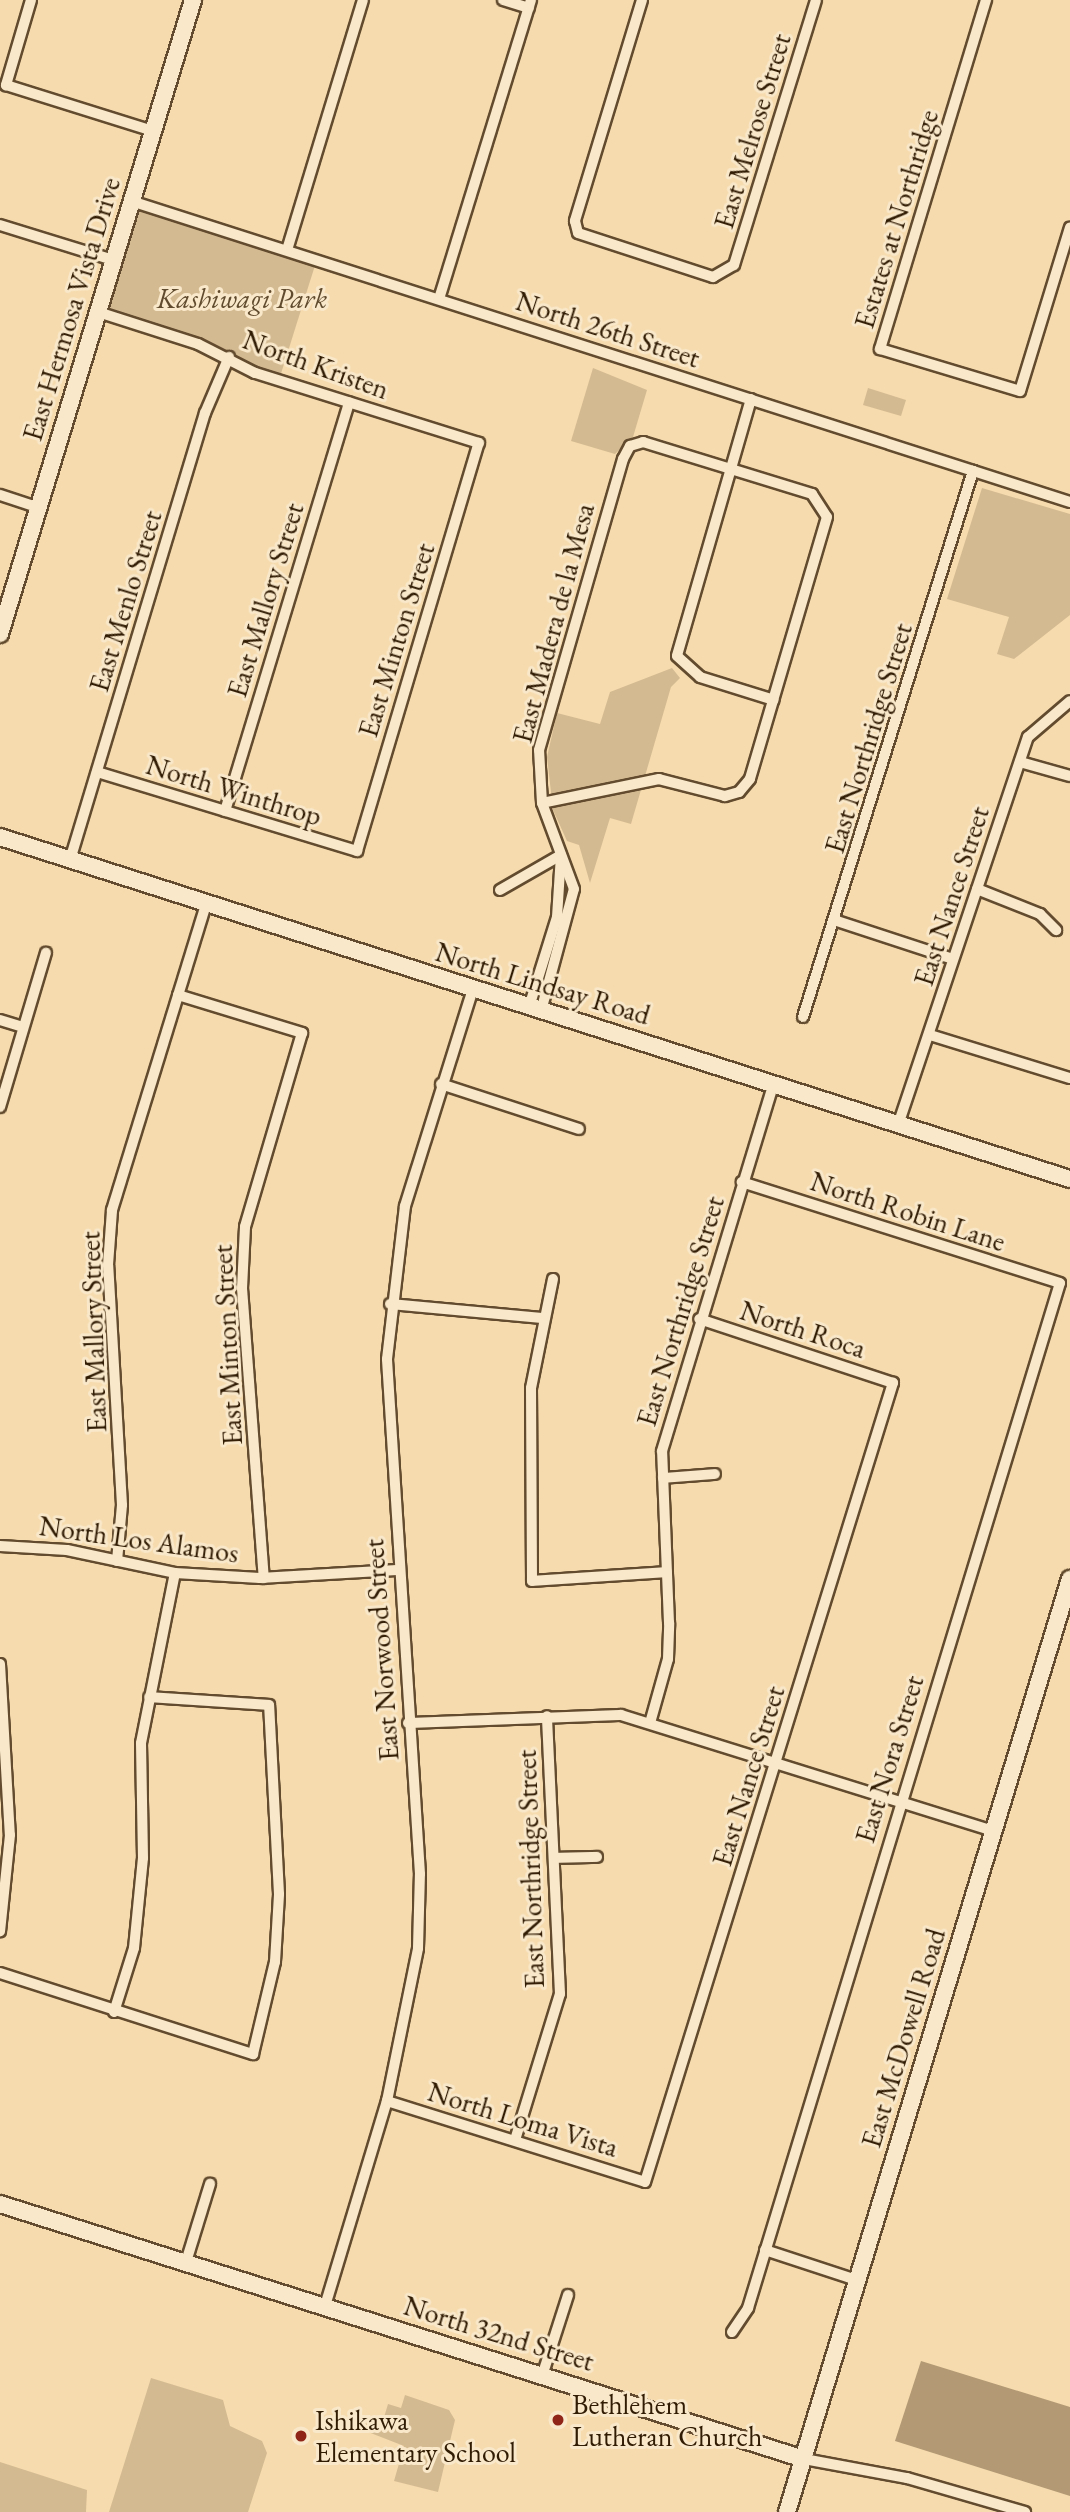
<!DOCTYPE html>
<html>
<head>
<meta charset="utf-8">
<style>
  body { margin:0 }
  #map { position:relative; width:1070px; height:2512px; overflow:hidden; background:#f6dbae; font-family:"EB Garamond",serif }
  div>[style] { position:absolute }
  .green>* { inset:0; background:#d4ba91 }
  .water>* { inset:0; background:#b39a74 }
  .roads { filter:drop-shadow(2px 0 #624b2e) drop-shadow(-2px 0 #624b2e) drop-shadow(0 2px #624b2e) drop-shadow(0 -2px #624b2e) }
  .street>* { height:10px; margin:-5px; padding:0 5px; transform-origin:5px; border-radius:5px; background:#f9e8ca }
  .secondary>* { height:16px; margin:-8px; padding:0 8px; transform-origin:8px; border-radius:8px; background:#f9e8ca }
  .dots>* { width:19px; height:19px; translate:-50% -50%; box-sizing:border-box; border:4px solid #f9e8ca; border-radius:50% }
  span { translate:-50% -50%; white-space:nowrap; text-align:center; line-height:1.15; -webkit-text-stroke:6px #f9e8ca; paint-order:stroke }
  .street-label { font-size:28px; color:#301b03 }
  .park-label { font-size:28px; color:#614b2e; font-style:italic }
  .poi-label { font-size:28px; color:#301b03 }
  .left { translate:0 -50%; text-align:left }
</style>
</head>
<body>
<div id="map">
  <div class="green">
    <div style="clip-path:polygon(131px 201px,317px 259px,279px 380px,98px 312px)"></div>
    <div style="clip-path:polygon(593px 368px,647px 390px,633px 437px,615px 454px,571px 441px)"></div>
    <div style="clip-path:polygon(868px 388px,906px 400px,901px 416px,863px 405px)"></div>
    <div style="clip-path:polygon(982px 488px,1070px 514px,1070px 615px,1014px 659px,997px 654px,1009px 617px,947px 599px)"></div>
    <div style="clip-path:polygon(672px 668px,680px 678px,671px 687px,631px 824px,610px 818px,590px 883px,579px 845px,567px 841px,553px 810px,547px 757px,557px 713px,600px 724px,610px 692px)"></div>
    <div style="clip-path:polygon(151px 2378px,223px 2400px,230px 2426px,262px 2441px,267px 2453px,248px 2512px,109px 2512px)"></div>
    <div style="clip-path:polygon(405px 2395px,449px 2410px,455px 2420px,438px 2492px,394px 2481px,404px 2446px,363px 2430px,367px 2420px,382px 2424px,388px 2404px,401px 2408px)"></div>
    <div style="clip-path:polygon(0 2462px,87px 2490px,86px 2512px,0 2512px)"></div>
  </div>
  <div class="water">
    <div style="clip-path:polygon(921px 2361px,1070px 2407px,1070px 2496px,895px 2441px)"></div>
  </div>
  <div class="roads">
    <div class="street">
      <div style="left:31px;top:0;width:89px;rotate:106.4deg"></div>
      <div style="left:6px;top:85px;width:154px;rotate:17.4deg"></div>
      <div style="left:503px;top:0;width:27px;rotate:17deg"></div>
      <div style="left:642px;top:0;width:231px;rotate:106.9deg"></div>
      <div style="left:575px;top:221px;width:12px;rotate:76deg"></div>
      <div style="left:578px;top:233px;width:142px;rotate:18.1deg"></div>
      <div style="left:713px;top:277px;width:24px;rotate:-30deg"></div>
      <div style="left:734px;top:265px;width:277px;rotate:-72.8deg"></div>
      <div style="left:986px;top:0;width:365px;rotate:106.9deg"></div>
      <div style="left:880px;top:349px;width:146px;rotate:16.7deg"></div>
      <div style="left:1020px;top:391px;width:171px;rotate:-73deg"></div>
      <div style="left:131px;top:201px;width:986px;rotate:17.77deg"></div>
      <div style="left:0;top:225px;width:118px;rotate:17.2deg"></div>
      <div style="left:287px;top:250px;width:261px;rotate:-73.1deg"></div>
      <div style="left:439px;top:299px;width:313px;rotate:-72.9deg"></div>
      <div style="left:751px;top:399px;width:267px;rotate:106.1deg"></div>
      <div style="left:677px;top:656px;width:31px;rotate:42deg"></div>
      <div style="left:700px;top:677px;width:77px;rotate:17.3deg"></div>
      <div style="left:0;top:495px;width:40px;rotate:18deg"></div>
      <div style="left:1020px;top:762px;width:52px;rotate:15.6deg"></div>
      <div style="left:97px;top:772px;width:272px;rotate:16.9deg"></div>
      <div style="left:357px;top:851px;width:426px;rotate:-73.4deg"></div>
      <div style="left:479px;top:443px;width:235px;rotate:-162.6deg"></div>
      <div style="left:255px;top:373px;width:64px;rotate:-153deg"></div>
      <div style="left:198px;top:344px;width:105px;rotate:-162.3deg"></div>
      <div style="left:225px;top:811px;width:427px;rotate:-73.1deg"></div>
      <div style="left:70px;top:860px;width:467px;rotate:-73.2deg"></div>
      <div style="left:205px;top:413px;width:61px;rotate:-66.8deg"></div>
      <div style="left:977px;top:889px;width:68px;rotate:21.6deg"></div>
      <div style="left:1040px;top:914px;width:23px;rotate:45deg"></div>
      <div style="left:500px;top:890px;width:70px;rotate:-29.8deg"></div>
      <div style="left:837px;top:921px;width:122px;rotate:18.1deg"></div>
      <div style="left:178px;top:995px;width:130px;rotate:17deg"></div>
      <div style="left:302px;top:1033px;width:202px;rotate:106.4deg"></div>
      <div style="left:245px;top:1227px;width:61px;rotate:92.8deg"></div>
      <div style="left:242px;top:1288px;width:291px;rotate:85.7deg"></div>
      <div style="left:529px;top:1007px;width:94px;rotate:-72.7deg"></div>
      <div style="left:557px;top:917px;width:62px;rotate:-86.3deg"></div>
      <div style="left:541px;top:1011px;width:126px;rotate:-74.9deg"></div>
      <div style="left:574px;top:889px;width:92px;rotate:-110.4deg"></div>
      <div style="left:542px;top:803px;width:53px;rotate:-93.2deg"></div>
      <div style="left:539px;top:750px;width:303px;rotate:-73.9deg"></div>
      <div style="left:623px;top:459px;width:15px;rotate:-62deg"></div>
      <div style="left:630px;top:446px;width:14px;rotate:-17deg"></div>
      <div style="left:643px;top:442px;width:177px;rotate:17.1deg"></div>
      <div style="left:812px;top:494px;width:27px;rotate:57deg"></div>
      <div style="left:827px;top:517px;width:273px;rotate:106.4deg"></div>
      <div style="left:750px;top:779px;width:17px;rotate:130deg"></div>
      <div style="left:739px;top:792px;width:15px;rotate:164deg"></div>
      <div style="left:725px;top:796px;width:68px;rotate:-165.6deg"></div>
      <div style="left:659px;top:779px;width:119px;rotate:168.4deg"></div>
      <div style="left:803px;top:1017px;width:572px;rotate:-72.71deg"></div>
      <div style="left:0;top:1020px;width:24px;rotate:17deg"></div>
      <div style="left:930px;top:1035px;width:146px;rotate:17.1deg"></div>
      <div style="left:441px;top:1084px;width:145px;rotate:18.1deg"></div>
      <div style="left:0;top:1107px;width:161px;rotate:-73.4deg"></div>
      <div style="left:899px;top:1122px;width:406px;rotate:-71.5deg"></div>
      <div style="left:1028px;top:737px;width:55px;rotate:-40.6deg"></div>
      <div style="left:553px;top:1279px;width:111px;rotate:101.4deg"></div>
      <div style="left:531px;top:1388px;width:193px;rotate:89.7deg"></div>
      <div style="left:532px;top:1581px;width:135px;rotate:-3.8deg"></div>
      <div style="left:390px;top:1304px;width:153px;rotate:5.3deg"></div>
      <div style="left:663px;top:1478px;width:52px;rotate:-4.4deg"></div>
      <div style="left:0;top:1546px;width:67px;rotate:3.4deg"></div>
      <div style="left:67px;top:1550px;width:110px;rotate:12deg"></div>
      <div style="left:175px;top:1573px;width:85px;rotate:3.4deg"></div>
      <div style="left:260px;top:1578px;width:137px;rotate:-3.3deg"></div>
      <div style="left:117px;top:1561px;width:56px;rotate:-84.9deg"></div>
      <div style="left:122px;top:1505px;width:240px;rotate:-93.3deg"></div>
      <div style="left:108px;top:1265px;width:55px;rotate:-85.8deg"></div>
      <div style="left:112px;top:1210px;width:320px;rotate:-72.9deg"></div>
      <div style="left:0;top:1664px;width:171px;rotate:86.7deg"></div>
      <div style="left:10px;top:1835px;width:97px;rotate:95.9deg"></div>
      <div style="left:408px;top:1723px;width:213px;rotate:-2.2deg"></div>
      <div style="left:621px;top:1715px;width:390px;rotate:17.3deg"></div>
      <div style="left:650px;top:1723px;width:66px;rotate:-74.3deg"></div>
      <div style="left:668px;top:1659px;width:36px;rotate:-88deg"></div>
      <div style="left:669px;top:1623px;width:172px;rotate:-92.3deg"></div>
      <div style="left:662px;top:1451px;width:385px;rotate:-73.1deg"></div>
      <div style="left:555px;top:1858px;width:42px;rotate:-1.4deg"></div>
      <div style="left:0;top:1973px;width:266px;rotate:17.8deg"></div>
      <div style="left:253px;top:2054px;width:95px;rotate:-76.6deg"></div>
      <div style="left:275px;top:1962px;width:68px;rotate:-86.6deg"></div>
      <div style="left:279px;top:1894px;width:189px;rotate:-93deg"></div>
      <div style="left:269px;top:1705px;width:120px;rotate:-176.2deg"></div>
      <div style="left:114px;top:2012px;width:67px;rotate:-72.6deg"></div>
      <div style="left:134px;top:1948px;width:90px;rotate:-84.3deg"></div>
      <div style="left:143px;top:1858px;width:115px;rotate:-91deg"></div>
      <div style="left:141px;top:1743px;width:173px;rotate:-78.7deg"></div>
      <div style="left:387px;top:2101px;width:270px;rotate:17.4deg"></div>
      <div style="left:645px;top:2182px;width:837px;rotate:-72.76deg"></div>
      <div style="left:893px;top:1383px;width:204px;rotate:-161.7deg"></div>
      <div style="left:515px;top:2140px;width:153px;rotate:-72.9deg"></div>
      <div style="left:560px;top:1994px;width:278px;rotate:-92.7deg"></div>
      <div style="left:765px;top:2250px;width:97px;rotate:18.1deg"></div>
      <div style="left:186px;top:2262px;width:82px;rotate:-72.9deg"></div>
      <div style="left:325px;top:2306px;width:214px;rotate:-73.2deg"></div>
      <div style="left:387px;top:2101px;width:156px;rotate:-78.5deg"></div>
      <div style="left:418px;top:1948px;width:74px;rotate:-88.5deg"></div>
      <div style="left:420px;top:1874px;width:516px;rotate:-93.67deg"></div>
      <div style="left:387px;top:1359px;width:154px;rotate:-83.3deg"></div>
      <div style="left:405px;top:1206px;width:227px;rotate:-72.6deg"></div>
      <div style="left:732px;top:2332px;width:29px;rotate:-56deg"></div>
      <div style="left:748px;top:2308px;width:1071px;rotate:-73.07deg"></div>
      <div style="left:1060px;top:1283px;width:334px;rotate:-162.4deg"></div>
      <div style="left:543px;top:2373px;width:82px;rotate:-72.2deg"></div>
      <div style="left:804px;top:2459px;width:105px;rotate:10.5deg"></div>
      <div style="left:907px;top:2478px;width:123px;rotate:16.1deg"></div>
    </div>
    <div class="secondary">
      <div style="left:0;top:634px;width:663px;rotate:-73.07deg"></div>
      <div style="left:0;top:837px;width:1123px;rotate:17.73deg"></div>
      <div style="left:0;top:2204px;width:843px;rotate:17.6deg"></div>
      <div style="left:787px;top:2512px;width:975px;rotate:-73.13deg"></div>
    </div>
  </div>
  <div class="dots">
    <div style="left:558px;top:2420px;background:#8f2418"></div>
    <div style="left:301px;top:2436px;background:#8f2418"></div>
  </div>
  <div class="street-label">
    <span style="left:752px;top:131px;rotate:-73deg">East Melrose Street</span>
    <span style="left:896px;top:219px;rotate:-73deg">Estates at Northridge</span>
    <span style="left:71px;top:309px;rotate:-73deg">East Hermosa Vista Drive</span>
    <span style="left:608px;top:329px;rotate:18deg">North 26th Street</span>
    <span style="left:316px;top:364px;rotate:20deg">North Kristen</span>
    <span style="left:265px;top:600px;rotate:-73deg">East Mallory Street</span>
    <span style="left:125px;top:601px;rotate:-73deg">East Menlo Street</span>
    <span style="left:553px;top:623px;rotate:-75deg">East Madera de la Mesa</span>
    <span style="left:396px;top:640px;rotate:-73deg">East Minton Street</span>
    <span style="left:868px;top:738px;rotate:-73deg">East Northridge Street</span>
    <span style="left:234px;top:790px;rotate:17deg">North Winthrop</span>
    <span style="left:951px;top:896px;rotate:-72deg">East Nance Street</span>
    <span style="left:543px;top:983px;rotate:17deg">North Lindsay Road</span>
    <span style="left:908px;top:1211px;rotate:18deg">North Robin Lane</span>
    <span style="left:680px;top:1311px;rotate:-73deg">East Northridge Street</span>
    <span style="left:803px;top:1329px;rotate:18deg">North Roca</span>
    <span style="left:93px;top:1332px;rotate:-92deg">East Mallory Street</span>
    <span style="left:227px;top:1345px;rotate:-93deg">East Minton Street</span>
    <span style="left:139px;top:1539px;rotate:8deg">North Los Alamos</span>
    <span style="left:381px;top:1650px;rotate:-94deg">East Norwood Street</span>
    <span style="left:889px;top:1759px;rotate:-73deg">East Nora Street</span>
    <span style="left:748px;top:1776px;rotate:-73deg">East Nance Street</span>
    <span style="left:530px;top:1869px;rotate:-92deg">East Northridge Street</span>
    <span style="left:903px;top:2038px;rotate:-73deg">East McDowell Road</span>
    <span style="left:523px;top:2119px;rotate:17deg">North Loma Vista</span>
    <span style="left:499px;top:2333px;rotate:17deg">North 32nd Street</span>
  </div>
  <div class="park-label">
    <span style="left:242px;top:298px">Kashiwagi Park</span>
  </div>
  <div class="poi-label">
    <span class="left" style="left:572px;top:2420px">Bethlehem<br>Lutheran Church</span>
    <span class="left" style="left:315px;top:2436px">Ishikawa<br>Elementary School</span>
  </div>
</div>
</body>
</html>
